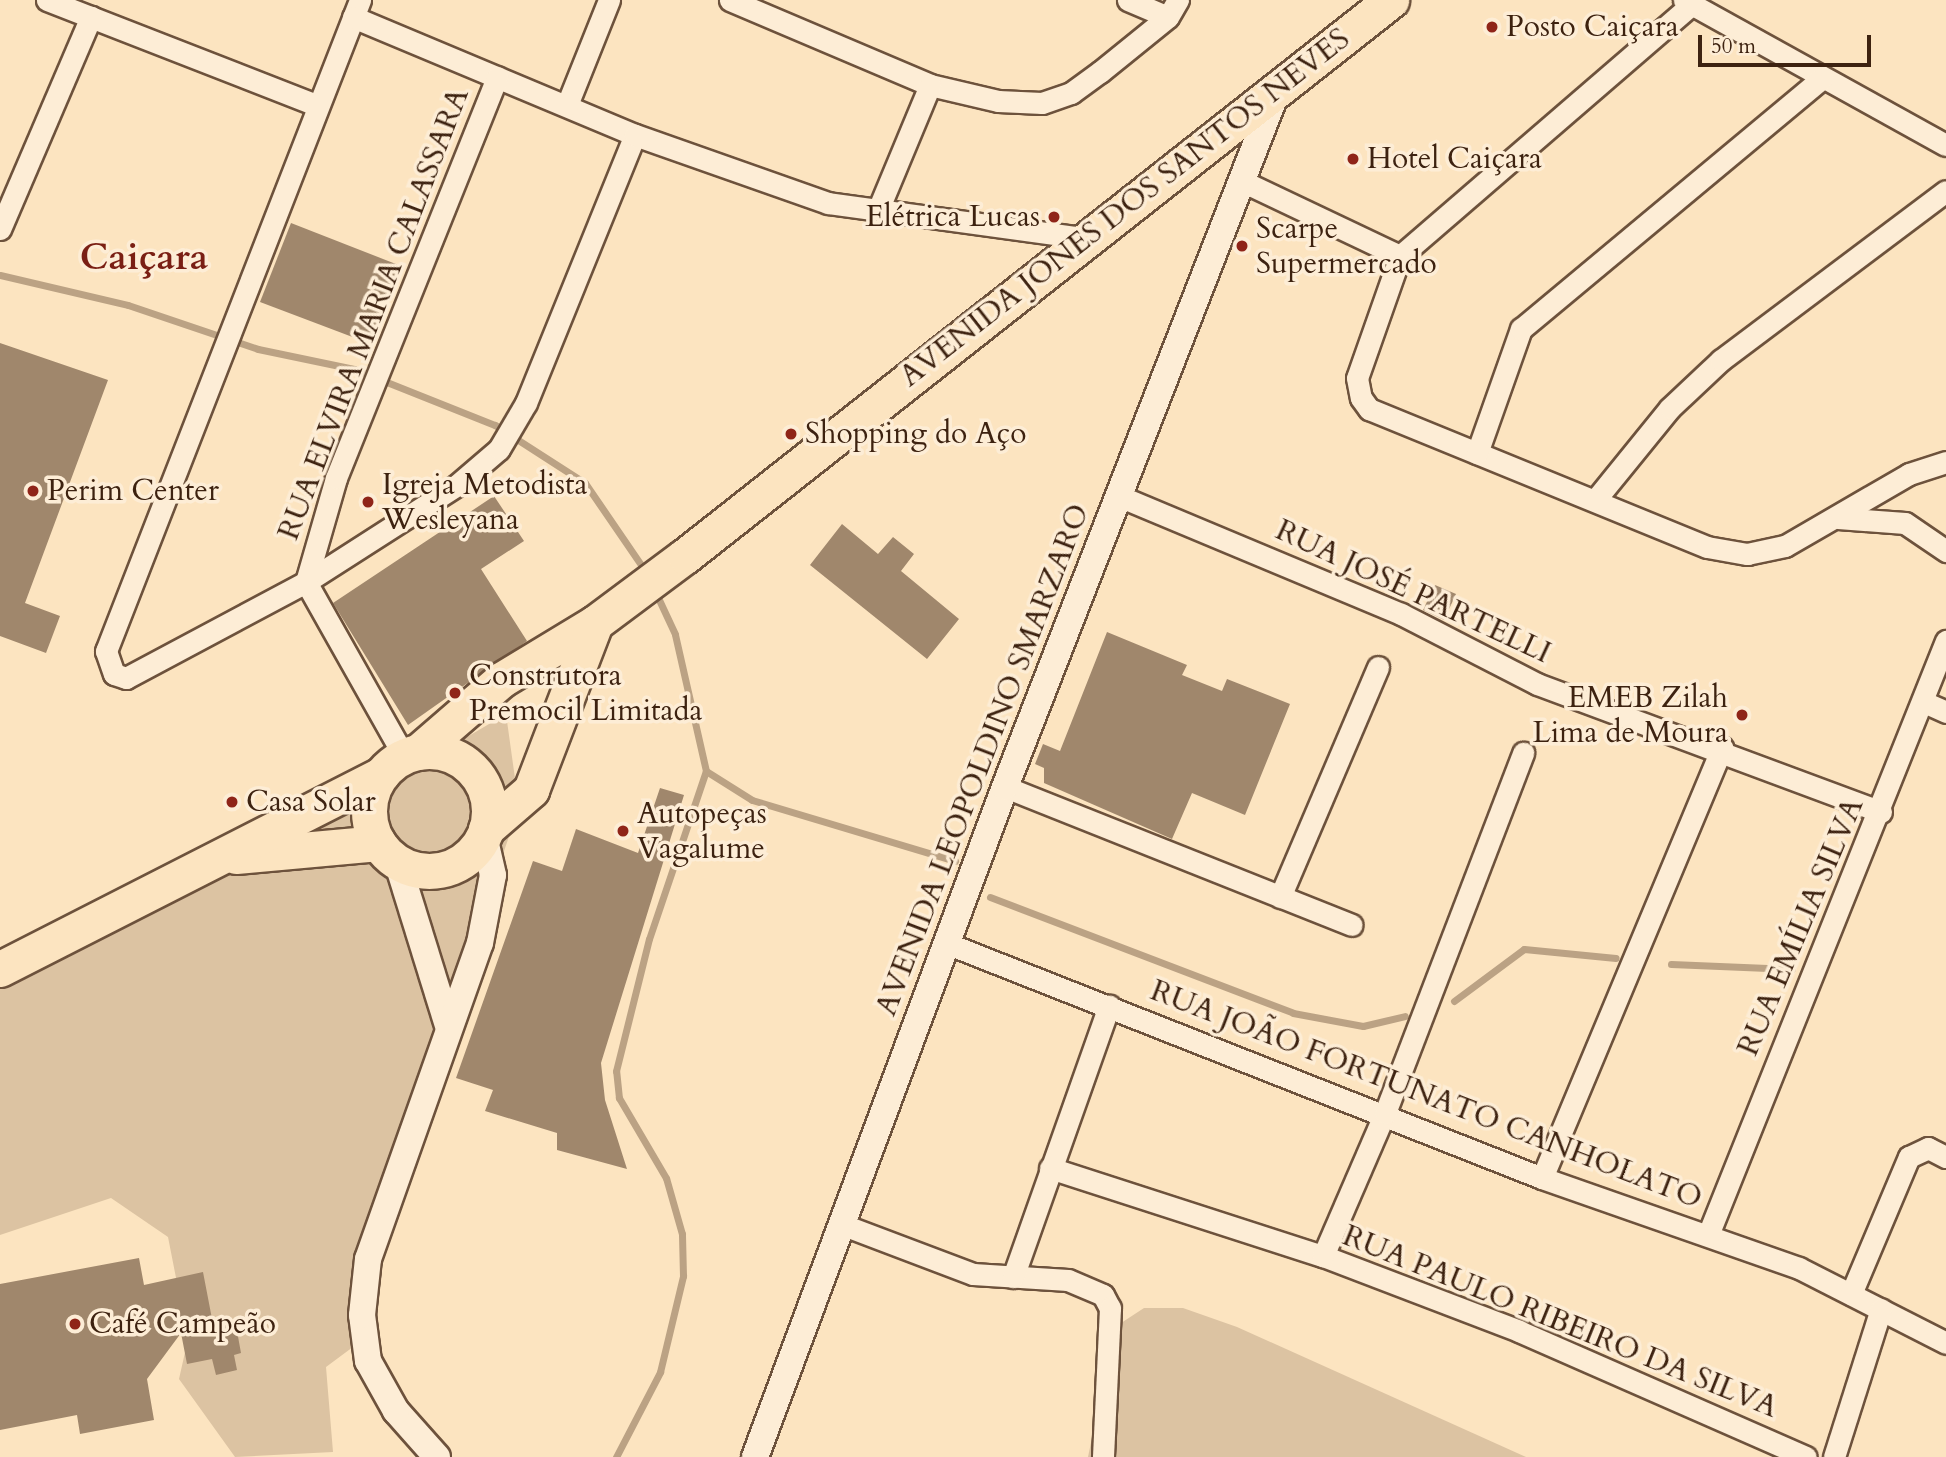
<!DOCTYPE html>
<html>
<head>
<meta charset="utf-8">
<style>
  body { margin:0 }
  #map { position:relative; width:1946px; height:1457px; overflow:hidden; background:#fce4c0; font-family:Cardo,serif }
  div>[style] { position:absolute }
  .green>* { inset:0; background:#dcc3a2 }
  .stream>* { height:7px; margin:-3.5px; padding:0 3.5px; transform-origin:3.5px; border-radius:3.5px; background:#bba284 }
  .building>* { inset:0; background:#a0876c }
  .roads { filter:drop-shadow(2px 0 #6d523c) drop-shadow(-2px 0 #6d523c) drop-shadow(0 2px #6d523c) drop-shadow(0 -2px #6d523c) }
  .minor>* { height:21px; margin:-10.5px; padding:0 10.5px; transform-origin:10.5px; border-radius:10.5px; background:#fdedd6 }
  .tertiary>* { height:26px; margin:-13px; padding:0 13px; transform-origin:13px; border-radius:13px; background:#fdedd6 }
  .trunk>* { height:35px; margin:-17.5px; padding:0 17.5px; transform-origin:17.5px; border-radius:17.5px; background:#fce4c0 }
  .trunk>.ring { margin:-17.5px; padding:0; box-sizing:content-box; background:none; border:35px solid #fce4c0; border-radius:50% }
  .dots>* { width:19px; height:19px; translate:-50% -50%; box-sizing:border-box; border:4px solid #fdedd6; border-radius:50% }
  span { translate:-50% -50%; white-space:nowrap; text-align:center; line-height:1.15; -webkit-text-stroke:7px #fdedd6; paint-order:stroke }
  .poi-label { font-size:30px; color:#3d2210 }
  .left { translate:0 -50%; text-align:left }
  .right { translate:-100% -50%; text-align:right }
  .street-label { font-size:30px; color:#3d2210 }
  .district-label { font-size:37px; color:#7a1f14; font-weight:700 }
  .scale { position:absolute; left:1698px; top:35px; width:173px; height:32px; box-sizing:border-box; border:4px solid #3d2210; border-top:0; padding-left:9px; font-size:21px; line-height:24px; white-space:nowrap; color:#3d2210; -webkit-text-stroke:5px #fdedd6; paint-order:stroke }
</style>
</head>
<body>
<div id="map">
  <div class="green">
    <div style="clip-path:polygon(506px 714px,519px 807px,466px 963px,357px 1344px,326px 1367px,333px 1452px,235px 1457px,179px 1379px,188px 1339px,168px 1237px,111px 1198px,0 1235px,0 980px,274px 851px)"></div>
    <div style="clip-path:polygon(1144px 1308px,1183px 1308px,1237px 1327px,1526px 1457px,1088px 1457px,1115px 1327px)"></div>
  </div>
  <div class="stream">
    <div style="left:0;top:275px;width:131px;rotate:13.2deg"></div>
    <div style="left:128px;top:305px;width:137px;rotate:18.7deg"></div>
    <div style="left:258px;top:349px;width:98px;rotate:11.8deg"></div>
    <div style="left:354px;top:369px;width:152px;rotate:21.7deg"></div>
    <div style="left:495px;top:425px;width:107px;rotate:32.8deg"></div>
    <div style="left:585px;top:483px;width:108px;rotate:55.6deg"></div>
    <div style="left:706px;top:771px;width:54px;rotate:32.2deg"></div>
    <div style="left:752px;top:800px;width:212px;rotate:16.7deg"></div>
    <div style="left:990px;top:897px;width:324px;rotate:20.9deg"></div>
    <div style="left:1293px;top:1013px;width:71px;rotate:10.5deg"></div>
    <div style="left:1363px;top:1026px;width:43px;rotate:-13.4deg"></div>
    <div style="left:1671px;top:964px;width:121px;rotate:2.4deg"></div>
    <div style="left:1454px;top:1001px;width:87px;rotate:-36.6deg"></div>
    <div style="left:1524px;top:949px;width:92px;rotate:5.6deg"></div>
    <div style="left:616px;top:1457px;width:96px;rotate:-62.6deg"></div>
    <div style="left:660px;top:1372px;width:99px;rotate:-76.5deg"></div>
    <div style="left:683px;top:1276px;width:42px;rotate:-91.4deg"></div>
    <div style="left:682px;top:1234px;width:58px;rotate:-105.9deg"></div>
    <div style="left:666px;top:1178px;width:93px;rotate:-120.4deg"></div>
    <div style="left:619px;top:1098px;width:27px;rotate:-96deg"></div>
    <div style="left:616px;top:1071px;width:136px;rotate:-76deg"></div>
    <div style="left:649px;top:939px;width:177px;rotate:-71.3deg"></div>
    <div style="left:706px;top:771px;width:140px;rotate:-102.8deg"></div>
    <div style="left:675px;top:634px;width:50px;rotate:-115deg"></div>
  </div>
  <div class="building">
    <div style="clip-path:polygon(291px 223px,401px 266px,371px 344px,260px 302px)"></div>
    <div style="clip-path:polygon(0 343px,108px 380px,25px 603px,60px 616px,46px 653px,0 636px)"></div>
    <div style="clip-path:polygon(494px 496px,524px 541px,481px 569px,527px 641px,408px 725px,333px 603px)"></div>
    <div style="clip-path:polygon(842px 524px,878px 554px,893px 537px,914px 554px,901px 571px,959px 619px,927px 659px,810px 565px)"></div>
    <div style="clip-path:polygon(1435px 585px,1456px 594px,1444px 620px,1423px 610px)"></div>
    <div style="clip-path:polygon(1107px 632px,1187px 665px,1182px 675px,1222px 691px,1227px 679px,1290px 704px,1245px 815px,1192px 793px,1172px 839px,1044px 783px,1044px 768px,1035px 764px,1043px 744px,1060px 751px)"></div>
    <div style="clip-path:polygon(660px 788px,684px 795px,601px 1063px,605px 1100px,627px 1169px,557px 1150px,557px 1133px,485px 1111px,493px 1090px,456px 1078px,533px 861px,562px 871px,576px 829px,638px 853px)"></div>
    <div style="clip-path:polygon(139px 1258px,144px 1285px,203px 1272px,213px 1324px,235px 1320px,241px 1353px,234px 1355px,237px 1370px,216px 1375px,212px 1359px,187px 1364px,181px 1333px,147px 1379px,154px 1420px,80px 1434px,77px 1415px,0 1430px,0 1284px)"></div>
  </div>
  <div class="roads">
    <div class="minor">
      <div style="left:47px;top:0;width:289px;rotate:21.3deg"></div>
      <div style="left:360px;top:0;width:699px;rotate:111.31deg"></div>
      <div style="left:106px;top:651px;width:24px;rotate:71deg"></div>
      <div style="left:114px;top:674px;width:13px;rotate:18deg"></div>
      <div style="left:126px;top:678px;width:204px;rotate:-28.1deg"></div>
      <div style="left:306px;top:582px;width:179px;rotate:-32.7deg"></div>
      <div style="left:457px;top:485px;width:55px;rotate:-40.6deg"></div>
      <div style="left:499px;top:449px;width:53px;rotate:-59.6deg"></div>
      <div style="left:526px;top:403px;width:289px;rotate:-67.9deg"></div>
      <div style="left:730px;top:0;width:217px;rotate:23deg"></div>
      <div style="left:930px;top:85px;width:70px;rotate:13.2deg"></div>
      <div style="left:998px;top:101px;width:44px;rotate:2.6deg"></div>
      <div style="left:1042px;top:103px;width:31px;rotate:-19deg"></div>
      <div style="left:1071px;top:93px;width:36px;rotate:-36deg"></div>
      <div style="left:1100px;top:72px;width:87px;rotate:-39deg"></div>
      <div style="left:1168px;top:17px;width:20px;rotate:-60deg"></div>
      <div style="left:1128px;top:0;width:43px;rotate:23deg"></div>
      <div style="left:1684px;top:0;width:299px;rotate:29deg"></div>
      <div style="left:1691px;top:5px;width:384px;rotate:139.2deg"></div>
      <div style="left:1400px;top:256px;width:129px;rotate:109.4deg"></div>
      <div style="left:1357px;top:378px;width:20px;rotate:79deg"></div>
      <div style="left:1361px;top:398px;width:14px;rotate:54deg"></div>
      <div style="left:1369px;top:409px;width:365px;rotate:22.2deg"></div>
      <div style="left:1707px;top:547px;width:41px;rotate:9.9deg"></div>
      <div style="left:1747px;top:554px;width:39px;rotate:-12deg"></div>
      <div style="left:1785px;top:546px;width:143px;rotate:-30.1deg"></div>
      <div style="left:1909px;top:474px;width:39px;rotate:-18deg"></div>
      <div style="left:353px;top:17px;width:306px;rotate:22.7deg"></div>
      <div style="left:635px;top:135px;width:205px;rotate:19.4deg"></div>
      <div style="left:828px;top:203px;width:257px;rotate:7.8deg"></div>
      <div style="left:567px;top:105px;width:113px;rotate:-68.2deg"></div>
      <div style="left:1244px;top:182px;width:173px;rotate:25.4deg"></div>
      <div style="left:878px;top:210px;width:135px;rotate:-67.4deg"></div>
      <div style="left:0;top:229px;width:231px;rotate:-66.8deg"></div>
      <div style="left:1477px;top:453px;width:132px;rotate:-70.5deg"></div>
      <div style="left:1521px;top:329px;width:392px;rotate:-39.8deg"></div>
      <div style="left:1119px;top:496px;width:306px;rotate:22.7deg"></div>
      <div style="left:1401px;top:614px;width:153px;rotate:27.2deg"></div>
      <div style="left:1537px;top:684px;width:367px;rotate:20.4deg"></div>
      <div style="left:1596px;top:499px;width:117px;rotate:-50.9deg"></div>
      <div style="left:1670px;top:408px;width:70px;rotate:-43.3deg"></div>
      <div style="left:1721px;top:360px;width:281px;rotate:-36.9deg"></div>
      <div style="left:1838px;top:518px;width:67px;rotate:4.3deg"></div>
      <div style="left:1905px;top:523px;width:50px;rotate:34.3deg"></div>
      <div style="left:1926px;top:703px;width:22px;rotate:24deg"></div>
      <div style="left:404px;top:756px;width:200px;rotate:-119.4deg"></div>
      <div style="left:306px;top:582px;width:108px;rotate:-73.9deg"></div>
      <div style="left:336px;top:478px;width:432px;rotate:-68.1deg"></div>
      <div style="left:1005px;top:787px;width:373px;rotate:21.7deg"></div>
      <div style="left:1280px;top:897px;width:250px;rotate:-66.9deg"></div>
      <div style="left:946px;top:943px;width:641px;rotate:21.52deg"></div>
      <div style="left:1542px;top:1178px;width:272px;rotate:19.3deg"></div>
      <div style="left:1799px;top:1268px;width:165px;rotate:27deg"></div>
      <div style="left:1050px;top:1168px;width:287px;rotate:17.9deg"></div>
      <div style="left:1323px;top:1256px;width:210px;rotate:20.9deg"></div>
      <div style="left:1519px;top:1331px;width:313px;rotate:23.7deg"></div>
      <div style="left:1542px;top:1178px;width:467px;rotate:-67.3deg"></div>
      <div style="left:846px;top:1226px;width:136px;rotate:20.7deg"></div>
      <div style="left:973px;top:1274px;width:95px;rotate:3.6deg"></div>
      <div style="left:1068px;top:1280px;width:38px;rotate:23deg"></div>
      <div style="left:1103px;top:1295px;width:15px;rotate:62deg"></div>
      <div style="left:1110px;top:1308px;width:149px;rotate:92.7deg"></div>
      <div style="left:1708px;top:1235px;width:640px;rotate:-68.17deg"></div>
      <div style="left:1323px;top:1256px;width:156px;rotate:-66.6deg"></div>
      <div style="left:1385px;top:1113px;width:386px;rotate:-69deg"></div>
      <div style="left:1013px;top:1277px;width:288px;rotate:-70.5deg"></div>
      <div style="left:1851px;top:1294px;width:149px;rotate:-67.1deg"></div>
      <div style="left:1909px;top:1157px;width:21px;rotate:-25deg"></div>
      <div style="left:1928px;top:1148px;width:20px;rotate:27deg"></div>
      <div style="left:1834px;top:1457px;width:155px;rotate:-72.4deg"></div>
    </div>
    <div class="tertiary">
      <div style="left:398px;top:864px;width:170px;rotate:72.8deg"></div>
      <div style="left:437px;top:1457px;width:62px;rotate:-131.7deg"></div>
      <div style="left:396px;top:1411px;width:57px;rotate:-119.2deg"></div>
      <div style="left:368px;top:1361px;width:46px;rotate:-97.4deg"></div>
      <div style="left:362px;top:1315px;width:56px;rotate:-83.9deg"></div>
      <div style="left:368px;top:1259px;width:335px;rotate:-70.5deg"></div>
      <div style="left:480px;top:943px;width:69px;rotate:-79.2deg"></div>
      <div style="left:493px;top:875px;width:40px;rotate:-103deg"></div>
      <div style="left:755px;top:1457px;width:715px;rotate:-69.54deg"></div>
      <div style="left:1005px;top:787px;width:750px;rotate:-68.67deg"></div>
    </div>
    <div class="trunk">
      <div class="ring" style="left:369px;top:751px;width:85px;height:85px"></div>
      <div style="left:418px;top:752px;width:110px;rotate:-40.9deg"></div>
      <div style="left:501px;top:680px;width:110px;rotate:-31.2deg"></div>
      <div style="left:595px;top:623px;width:112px;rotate:-36.7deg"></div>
      <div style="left:685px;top:556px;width:899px;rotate:-38.22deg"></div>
      <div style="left:486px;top:829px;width:60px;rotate:-40.9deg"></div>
      <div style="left:531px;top:790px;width:179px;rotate:-69deg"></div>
      <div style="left:236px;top:856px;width:143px;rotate:-5.2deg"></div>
      <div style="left:0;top:969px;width:428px;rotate:-27deg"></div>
    </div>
  </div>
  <div class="dots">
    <div style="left:1492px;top:27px;background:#8f2418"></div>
    <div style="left:1353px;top:159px;background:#8f2418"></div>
    <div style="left:1054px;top:217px;background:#8f2418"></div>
    <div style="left:1242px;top:246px;background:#8f2418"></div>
    <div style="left:791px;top:434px;background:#8f2418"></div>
    <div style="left:33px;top:491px;background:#8f2418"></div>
    <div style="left:368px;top:502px;background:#8f2418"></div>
    <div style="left:455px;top:693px;background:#8f2418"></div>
    <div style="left:1742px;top:715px;background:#8f2418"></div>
    <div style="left:232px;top:802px;background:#8f2418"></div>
    <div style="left:623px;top:831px;background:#8f2418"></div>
    <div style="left:75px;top:1324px;background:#8f2418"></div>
  </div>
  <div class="poi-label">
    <span class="left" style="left:1506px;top:27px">Posto Caiçara</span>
    <span class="left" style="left:1367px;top:159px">Hotel Caiçara</span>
    <span class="right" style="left:1040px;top:217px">Elétrica Lucas</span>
    <span class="left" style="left:1256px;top:246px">Scarpe<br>Supermercado</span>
    <span class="left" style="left:805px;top:434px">Shopping do Aço</span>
    <span class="left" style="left:382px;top:502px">Igreja Metodista<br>Wesleyana</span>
    <span class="left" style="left:47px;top:491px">Perim Center</span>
    <span class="left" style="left:469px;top:693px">Construtora<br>Premocil Limitada</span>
    <span class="right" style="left:1728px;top:715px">EMEB Zilah<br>Lima de Moura</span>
    <span class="left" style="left:246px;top:802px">Casa Solar</span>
    <span class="left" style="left:637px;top:831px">Autopeças<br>Vagalume</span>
    <span class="left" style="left:89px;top:1324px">Café Campeão</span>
  </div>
  <div class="street-label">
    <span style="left:1125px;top:208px;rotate:-38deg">AVENIDA JONES DOS SANTOS NEVES</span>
    <span style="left:374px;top:314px;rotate:-69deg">RUA ELVIRA MARIA CALASSARA</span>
    <span style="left:1413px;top:592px;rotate:25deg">RUA JOSÉ PARTELLI</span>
    <span style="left:983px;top:760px;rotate:-69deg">AVENIDA LEOPOLDINO SMARZARO</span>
    <span style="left:1801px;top:927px;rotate:-67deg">RUA EMÍLIA SILVA</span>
    <span style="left:1426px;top:1095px;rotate:21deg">RUA JOÃO FORTUNATO CANHOLATO</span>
    <span style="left:1560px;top:1322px;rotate:22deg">RUA PAULO RIBEIRO DA SILVA</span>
  </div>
  <div class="district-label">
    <span style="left:144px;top:257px">Caiçara</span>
  </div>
  <div class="scale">50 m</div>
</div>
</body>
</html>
